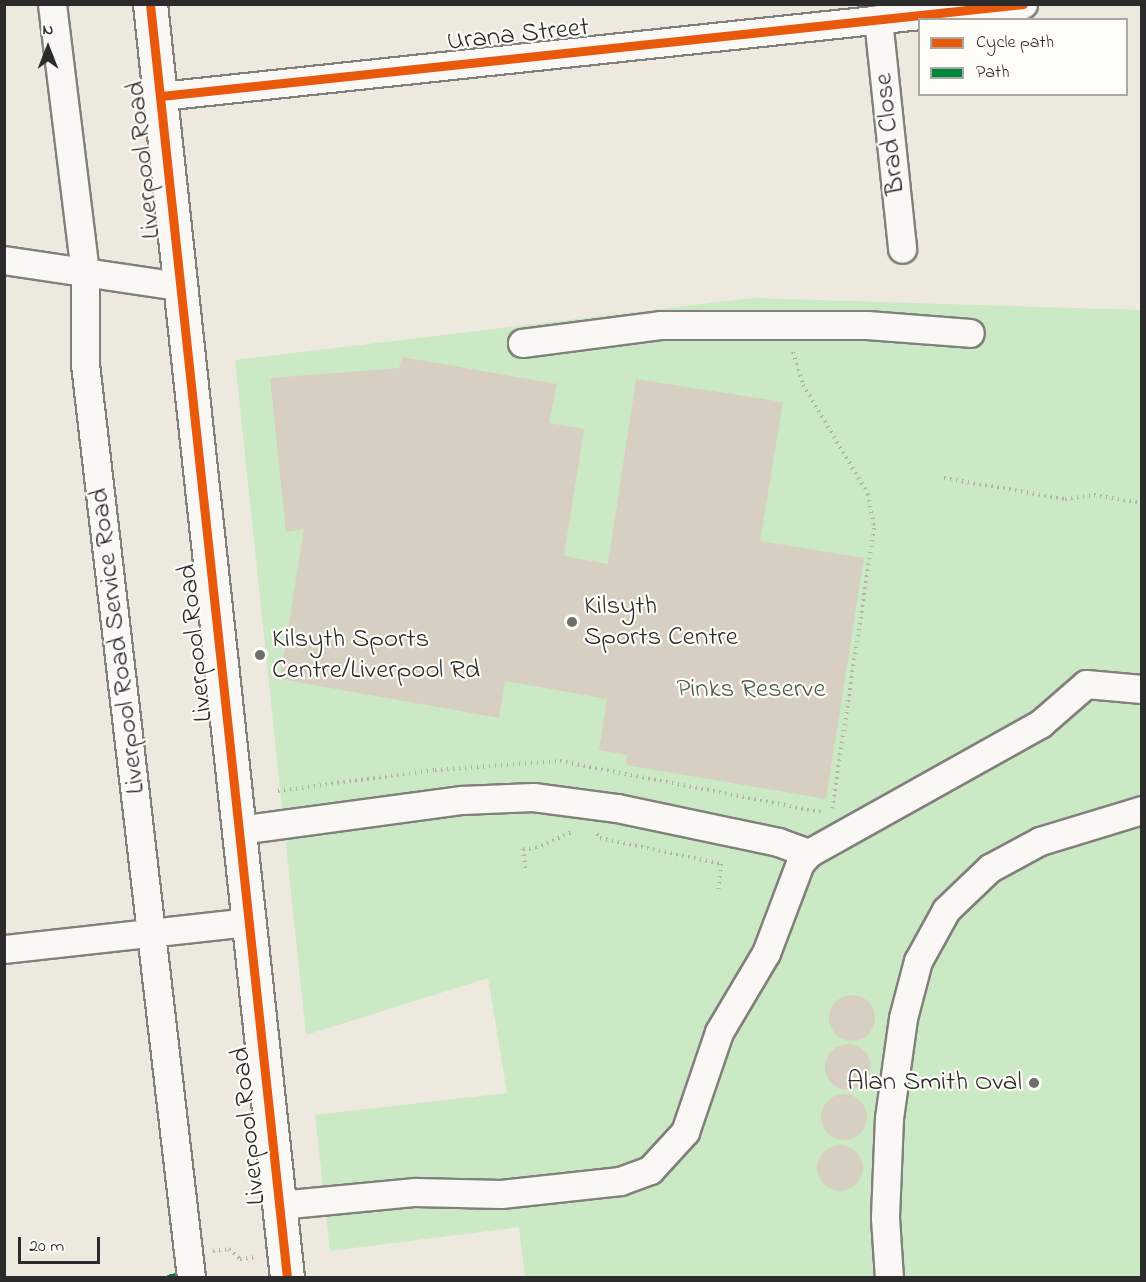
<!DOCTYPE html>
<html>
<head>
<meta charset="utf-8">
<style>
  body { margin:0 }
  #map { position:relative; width:1146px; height:1282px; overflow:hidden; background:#ede9df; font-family:"Indie Flower",sans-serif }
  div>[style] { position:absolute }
  .green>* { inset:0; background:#cbe9c4 }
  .building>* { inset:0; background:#d7d0c2 }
  .round { border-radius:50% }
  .path>* { height:4px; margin-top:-2px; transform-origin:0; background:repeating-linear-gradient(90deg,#b2b1af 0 1.5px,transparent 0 6px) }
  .roads { filter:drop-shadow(2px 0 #82807c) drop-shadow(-2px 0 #82807c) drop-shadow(0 2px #82807c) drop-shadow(0 -2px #82807c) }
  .minor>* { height:27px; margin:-13.5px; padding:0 13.5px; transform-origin:13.5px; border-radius:13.5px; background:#f9f8f5 }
  .major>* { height:33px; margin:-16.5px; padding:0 16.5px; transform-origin:16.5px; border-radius:16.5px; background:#f9f8f5 }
  .quiet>* { height:8px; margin-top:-4px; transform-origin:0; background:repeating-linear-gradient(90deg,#00873e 0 15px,transparent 0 23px) }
  .cycleway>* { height:9px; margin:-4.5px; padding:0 4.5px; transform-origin:4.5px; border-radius:4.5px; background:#e8590c }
  .dots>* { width:16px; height:16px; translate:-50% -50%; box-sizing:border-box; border:3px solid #fdfcf7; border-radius:50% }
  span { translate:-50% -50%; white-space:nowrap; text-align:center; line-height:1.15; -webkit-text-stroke:4.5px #fdfcf7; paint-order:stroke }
  .street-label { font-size:27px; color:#2b2b2b }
  .poi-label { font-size:27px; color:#2b2b2b }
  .left { translate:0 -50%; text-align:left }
  .right { translate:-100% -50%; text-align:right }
  .park-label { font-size:27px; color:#4c5a4c }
  .frame { position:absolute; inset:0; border:6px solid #2b2b2b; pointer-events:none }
  .legend { position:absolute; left:918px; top:18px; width:210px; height:78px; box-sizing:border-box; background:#fdfcf7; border:2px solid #a9a8a5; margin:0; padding:8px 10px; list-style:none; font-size:18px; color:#2b2b2b }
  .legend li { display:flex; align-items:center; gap:12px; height:30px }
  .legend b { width:30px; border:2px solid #a9a8a5 }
  .north { position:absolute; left:18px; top:18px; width:60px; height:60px; -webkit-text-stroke:4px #fdfcf7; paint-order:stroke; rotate:0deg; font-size:16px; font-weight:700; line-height:24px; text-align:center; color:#2b2b2b }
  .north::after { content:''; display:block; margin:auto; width:21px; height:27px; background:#2b2b2b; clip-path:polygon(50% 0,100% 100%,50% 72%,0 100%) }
  .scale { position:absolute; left:18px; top:1237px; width:82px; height:27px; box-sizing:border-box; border:3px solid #2b2b2b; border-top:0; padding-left:8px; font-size:18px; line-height:21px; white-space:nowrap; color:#2b2b2b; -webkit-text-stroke:4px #fdfcf7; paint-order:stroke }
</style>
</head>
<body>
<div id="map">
  <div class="green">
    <div style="clip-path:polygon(753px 298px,1141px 310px,1141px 1277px,525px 1277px,519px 1227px,330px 1251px,315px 1115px,507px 1093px,488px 978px,306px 1035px,235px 360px)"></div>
  </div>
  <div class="building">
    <div style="clip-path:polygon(402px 357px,557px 384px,549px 423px,584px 429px,564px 556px,608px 564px,636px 379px,783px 402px,760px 541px,864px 558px,826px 799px,626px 765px,627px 755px,599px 750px,607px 699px,505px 681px,499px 718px,280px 679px,304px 529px,286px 532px,270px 378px,399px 368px)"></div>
    <div class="round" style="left:829px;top:995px;width:46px;height:46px"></div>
    <div class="round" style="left:825px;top:1044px;width:46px;height:46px"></div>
    <div class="round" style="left:821px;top:1094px;width:46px;height:46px"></div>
    <div class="round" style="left:817px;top:1145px;width:46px;height:46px"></div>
  </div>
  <div class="path">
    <div style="left:793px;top:352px;width:34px;rotate:73deg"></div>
    <div style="left:803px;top:385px;width:127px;rotate:59.2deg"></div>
    <div style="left:868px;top:494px;width:35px;rotate:80deg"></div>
    <div style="left:874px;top:528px;width:285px;rotate:98.5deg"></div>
    <div style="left:944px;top:478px;width:123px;rotate:9.8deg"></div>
    <div style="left:1065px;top:499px;width:29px;rotate:-8deg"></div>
    <div style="left:1094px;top:495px;width:49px;rotate:9.5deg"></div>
    <div style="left:278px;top:791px;width:158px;rotate:-7.6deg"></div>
    <div style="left:435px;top:770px;width:125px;rotate:-4.1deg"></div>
    <div style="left:560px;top:761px;width:270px;rotate:11.1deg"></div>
    <div style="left:597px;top:834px;width:5px;rotate:53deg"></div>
    <div style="left:600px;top:838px;width:124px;rotate:12.1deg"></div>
    <div style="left:721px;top:864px;width:29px;rotate:96deg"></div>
    <div style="left:525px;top:868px;width:19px;rotate:-96deg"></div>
    <div style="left:523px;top:849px;width:13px;rotate:-4deg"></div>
    <div style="left:536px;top:848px;width:42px;rotate:-24.1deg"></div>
    <div style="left:213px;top:1251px;width:16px;rotate:-7deg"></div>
    <div style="left:229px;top:1249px;width:15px;rotate:42deg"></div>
    <div style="left:240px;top:1259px;width:16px;rotate:-7deg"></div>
  </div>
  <div class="roads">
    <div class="minor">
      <div style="left:52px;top:4px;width:270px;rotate:83deg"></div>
      <div style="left:85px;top:272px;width:92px;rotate:90deg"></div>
      <div style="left:85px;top:364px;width:920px;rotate:83.38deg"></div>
      <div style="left:878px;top:19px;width:231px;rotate:84deg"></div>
      <div style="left:161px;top:96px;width:867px;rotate:-6.09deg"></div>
      <div style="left:4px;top:260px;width:177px;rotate:8.5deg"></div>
      <div style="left:522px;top:343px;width:139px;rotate:-7.4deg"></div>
      <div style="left:660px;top:325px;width:207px"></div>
      <div style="left:867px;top:325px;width:103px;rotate:4.4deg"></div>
      <div style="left:239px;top:830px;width:225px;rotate:-7.7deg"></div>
      <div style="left:462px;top:800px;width:71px;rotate:-2.4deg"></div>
      <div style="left:533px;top:797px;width:85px;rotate:7.5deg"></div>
      <div style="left:617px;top:808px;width:165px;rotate:11.9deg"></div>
      <div style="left:778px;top:842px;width:33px;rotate:20deg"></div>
      <div style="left:4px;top:949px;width:247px;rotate:-6.3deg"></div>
      <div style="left:279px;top:1205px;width:137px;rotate:-5.5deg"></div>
      <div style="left:415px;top:1192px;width:86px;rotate:1.3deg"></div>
      <div style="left:501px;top:1194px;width:120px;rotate:-6.2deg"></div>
      <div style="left:620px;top:1181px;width:32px;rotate:-20deg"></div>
      <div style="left:650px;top:1170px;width:52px;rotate:-47.4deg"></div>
      <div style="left:685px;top:1132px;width:106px;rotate:-71.2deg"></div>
      <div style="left:719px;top:1032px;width:92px;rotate:-59.3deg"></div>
      <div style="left:766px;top:953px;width:96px;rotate:-69.3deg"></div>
      <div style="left:800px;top:863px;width:13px;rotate:-48deg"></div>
      <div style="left:809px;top:853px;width:265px;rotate:-29.2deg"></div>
      <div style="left:1040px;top:724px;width:61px;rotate:-41deg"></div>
      <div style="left:1086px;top:684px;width:56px;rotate:5.1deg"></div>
      <div style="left:889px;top:1278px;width:61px;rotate:-93.8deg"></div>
      <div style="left:885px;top:1217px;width:99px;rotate:-87.7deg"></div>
      <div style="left:889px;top:1118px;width:101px;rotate:-82deg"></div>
      <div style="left:903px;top:1018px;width:59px;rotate:-75.3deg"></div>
      <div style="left:918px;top:961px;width:58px;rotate:-61.2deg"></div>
      <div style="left:946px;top:910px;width:61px;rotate:-43.7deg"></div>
      <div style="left:990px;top:868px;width:57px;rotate:-28.4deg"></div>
      <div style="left:1040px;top:841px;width:107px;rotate:-16.9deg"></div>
    </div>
    <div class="major">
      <div style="left:150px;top:4px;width:1281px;rotate:83.86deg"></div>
    </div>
  </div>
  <div class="quiet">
    <div style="left:171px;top:1274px;width:4px;rotate:76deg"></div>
  </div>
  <div class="cycleway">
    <div style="left:150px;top:4px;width:1281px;rotate:83.86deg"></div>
    <div style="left:161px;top:96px;width:867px;rotate:-6.09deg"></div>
  </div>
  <div class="dots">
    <div style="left:572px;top:622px;background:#6f6e6a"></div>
    <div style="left:260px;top:655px;background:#6f6e6a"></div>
    <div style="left:1034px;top:1083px;background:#6f6e6a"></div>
  </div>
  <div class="street-label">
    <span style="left:518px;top:35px;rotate:-6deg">Urana Street</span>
    <span style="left:890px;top:134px;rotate:-96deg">Brad Close</span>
    <span style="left:144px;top:160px;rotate:-96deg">Liverpool Road</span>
    <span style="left:118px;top:641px;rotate:-97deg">Liverpool Road Service Road</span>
    <span style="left:196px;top:643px;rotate:-96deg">Liverpool Road</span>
    <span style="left:249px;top:1126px;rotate:-96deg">Liverpool Road</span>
  </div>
  <div class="poi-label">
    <span class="left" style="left:584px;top:622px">Kilsyth<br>Sports Centre</span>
    <span class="left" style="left:272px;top:655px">Kilsyth Sports<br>Centre/Liverpool Rd</span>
    <span class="right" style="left:1022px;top:1083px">Alan Smith Oval</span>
  </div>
  <div class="park-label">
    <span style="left:751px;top:690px">Pinks Reserve</span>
  </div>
  <div class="frame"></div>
  <ul class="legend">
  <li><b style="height:8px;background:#e8590c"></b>Cycle path</li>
  <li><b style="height:8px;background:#00873e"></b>Path</li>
  </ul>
  <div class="north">N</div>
  <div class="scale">20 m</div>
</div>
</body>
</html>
